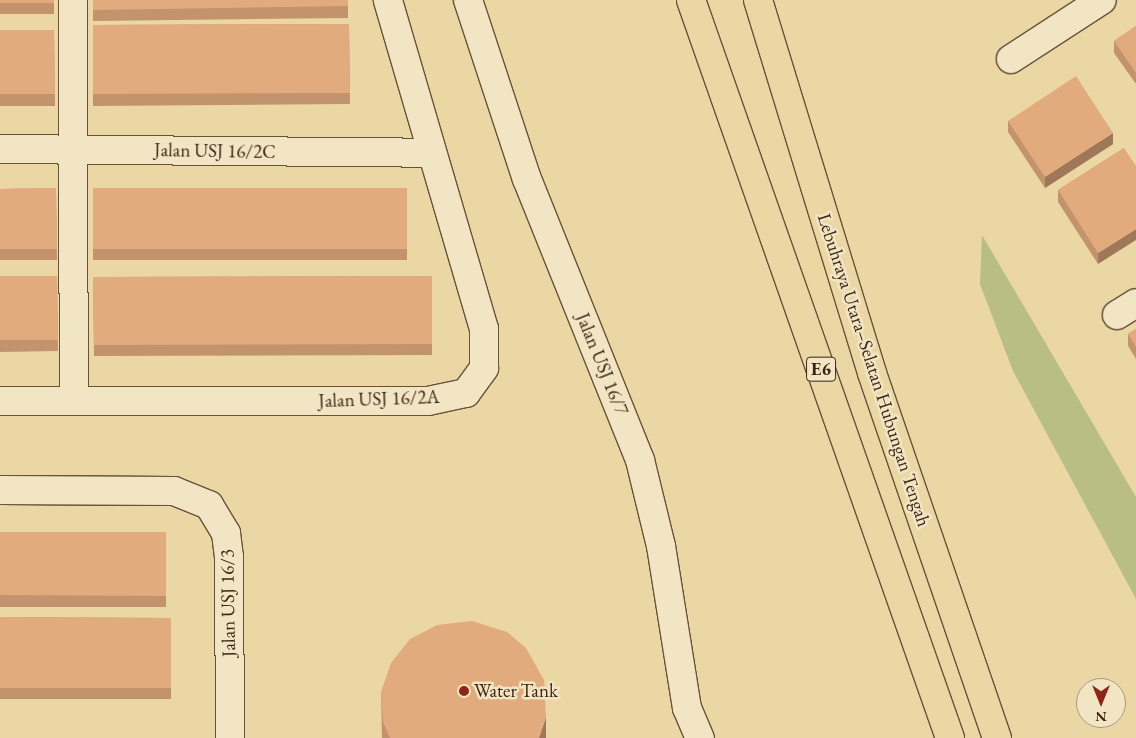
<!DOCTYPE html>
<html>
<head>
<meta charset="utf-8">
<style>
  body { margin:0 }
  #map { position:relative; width:1136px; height:738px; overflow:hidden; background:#ebd7a4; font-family:"EB Garamond",serif }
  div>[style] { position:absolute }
  .green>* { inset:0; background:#b8be85 }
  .roads { filter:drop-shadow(1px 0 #69513a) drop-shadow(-1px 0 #69513a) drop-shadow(0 1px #69513a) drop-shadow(0 -1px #69513a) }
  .minor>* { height:28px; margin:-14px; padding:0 14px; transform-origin:14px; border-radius:14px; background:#f2e5c4 }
  .highway>* { height:28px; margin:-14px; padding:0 14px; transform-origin:14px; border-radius:14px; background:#ebd7a4 }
  .wall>* { inset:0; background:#c2936c }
  .shaded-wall>* { inset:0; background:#9e7858 }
  .building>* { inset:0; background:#e2ab7d }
  .dots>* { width:14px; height:14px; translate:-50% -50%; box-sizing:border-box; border:2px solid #f2e5c4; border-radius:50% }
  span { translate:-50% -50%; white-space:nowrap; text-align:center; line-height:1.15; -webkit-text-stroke:5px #f2e5c4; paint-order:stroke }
  .shield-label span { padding:1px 4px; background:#f2e5c4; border:1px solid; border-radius:4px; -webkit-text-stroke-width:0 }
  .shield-label { font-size:18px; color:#3e2416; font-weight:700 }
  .street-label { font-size:19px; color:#3e2416 }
  .poi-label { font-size:19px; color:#3e2416 }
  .left { translate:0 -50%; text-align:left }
  .north { position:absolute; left:1076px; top:678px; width:50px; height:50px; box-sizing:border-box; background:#f2e5c4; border:1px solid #aa987e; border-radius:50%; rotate:180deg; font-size:14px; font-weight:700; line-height:20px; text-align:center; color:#3e2416 }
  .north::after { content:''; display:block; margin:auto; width:18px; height:22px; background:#8f2418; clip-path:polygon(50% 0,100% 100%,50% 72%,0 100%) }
</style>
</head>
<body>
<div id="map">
  <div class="green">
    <div style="clip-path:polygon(982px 235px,1136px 497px,1136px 599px,1013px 371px,980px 284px)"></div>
  </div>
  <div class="roads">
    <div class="minor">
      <div style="left:73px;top:0;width:401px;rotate:89.9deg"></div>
      <div style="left:468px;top:0;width:188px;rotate:71.8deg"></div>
      <div style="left:527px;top:179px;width:303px;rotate:68.1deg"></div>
      <div style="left:640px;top:460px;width:89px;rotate:76.3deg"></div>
      <div style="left:661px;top:546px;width:164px;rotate:80.9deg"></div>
      <div style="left:687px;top:708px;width:33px;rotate:67deg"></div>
      <div style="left:1011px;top:59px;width:108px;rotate:-33deg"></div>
      <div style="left:0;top:149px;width:431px;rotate:0.5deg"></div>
      <div style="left:1117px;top:315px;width:22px;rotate:-32deg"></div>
      <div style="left:0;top:401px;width:428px"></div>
      <div style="left:428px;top:401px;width:39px;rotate:-12deg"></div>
      <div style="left:466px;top:393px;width:31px;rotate:-54deg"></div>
      <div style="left:484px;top:368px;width:39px;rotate:-90deg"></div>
      <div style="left:484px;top:329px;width:343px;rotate:-106.3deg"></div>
      <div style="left:0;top:490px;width:174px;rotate:0.3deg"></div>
      <div style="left:174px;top:491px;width:38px;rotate:22deg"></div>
      <div style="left:209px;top:505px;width:33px;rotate:59deg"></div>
      <div style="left:226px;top:533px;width:24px;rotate:83deg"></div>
      <div style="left:229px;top:557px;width:181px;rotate:89.7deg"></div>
    </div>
    <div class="highway">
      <div style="left:691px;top:0;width:782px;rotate:70.66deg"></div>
      <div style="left:758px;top:0;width:390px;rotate:73deg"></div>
      <div style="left:872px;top:373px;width:386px;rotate:71.1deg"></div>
    </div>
  </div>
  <div class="wall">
    <div style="clip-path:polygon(0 0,54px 0,54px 14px,0 14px)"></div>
    <div style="clip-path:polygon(93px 0,348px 0,348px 18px,93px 21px)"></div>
    <div style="clip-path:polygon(349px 24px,350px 104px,93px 106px,93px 25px)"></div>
    <div style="clip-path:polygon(1136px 26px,1136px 84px,1114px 53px,1114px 41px)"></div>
    <div style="clip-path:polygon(0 30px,54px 30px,55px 106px,0 106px)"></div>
    <div style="clip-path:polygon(1008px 121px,1113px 144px,1045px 188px,1008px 132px)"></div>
    <div style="clip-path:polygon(1124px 148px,1098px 264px,1058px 202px,1058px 190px)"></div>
    <div style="clip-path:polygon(56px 188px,57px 260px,0 260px,0 189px)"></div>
    <div style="clip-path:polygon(93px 188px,407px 188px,407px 260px,93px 260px)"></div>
    <div style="clip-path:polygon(0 276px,57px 276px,58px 351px,0 352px)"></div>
    <div style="clip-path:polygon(432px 276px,432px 355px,94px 356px,93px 277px)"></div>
    <div style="clip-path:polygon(1136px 329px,1136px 359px,1128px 346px,1128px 334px)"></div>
    <div style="clip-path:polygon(0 532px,166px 532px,166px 607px,0 607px)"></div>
    <div style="clip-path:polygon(0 617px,171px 618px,171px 699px,0 699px)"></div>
    <div style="clip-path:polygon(381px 692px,546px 738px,382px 738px)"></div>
  </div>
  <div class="shaded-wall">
    <div style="clip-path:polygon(1113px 133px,1113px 144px,1045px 188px,1045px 177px)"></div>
    <div style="clip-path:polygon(1136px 229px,1136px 240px,1098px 264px,1098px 253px)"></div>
    <div style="clip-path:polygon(546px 717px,546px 738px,539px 738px)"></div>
  </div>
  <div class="building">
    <div style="clip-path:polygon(0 0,54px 0,54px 3px,0 3px)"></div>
    <div style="clip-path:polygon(93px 0,348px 0,348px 6px,93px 10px)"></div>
    <div style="clip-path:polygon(349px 24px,350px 93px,93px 94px,93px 25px)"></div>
    <div style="clip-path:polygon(1136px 26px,1136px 73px,1114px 41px)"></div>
    <div style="clip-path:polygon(0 30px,54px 30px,55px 94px,0 94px)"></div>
    <div style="clip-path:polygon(1076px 76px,1113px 133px,1045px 177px,1008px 121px)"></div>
    <div style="clip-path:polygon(1124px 148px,1136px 166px,1136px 229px,1098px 253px,1058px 190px)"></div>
    <div style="clip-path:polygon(56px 188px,57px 249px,0 249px,0 189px)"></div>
    <div style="clip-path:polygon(93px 188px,407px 188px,407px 249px,93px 249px)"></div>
    <div style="clip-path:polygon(0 276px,57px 276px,58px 340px,0 340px)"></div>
    <div style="clip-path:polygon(432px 276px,432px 344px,94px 345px,93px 277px)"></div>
    <div style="clip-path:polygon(1136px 329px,1136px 347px,1128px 334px)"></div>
    <div style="clip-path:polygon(0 532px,166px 532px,166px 596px,0 595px)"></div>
    <div style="clip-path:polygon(0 617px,171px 618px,171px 688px,0 688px)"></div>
    <div style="clip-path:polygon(472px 621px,507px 632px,526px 648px,544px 680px,546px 717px,539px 738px,390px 738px,383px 722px,381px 692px,391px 663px,410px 639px,437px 625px)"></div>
  </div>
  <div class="dots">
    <div style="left:464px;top:691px;background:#8f2418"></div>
  </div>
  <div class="shield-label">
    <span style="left:821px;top:369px">E6</span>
  </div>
  <div class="street-label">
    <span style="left:215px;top:151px;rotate:1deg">Jalan USJ 16/2C</span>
    <span style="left:602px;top:364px;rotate:68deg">Jalan USJ 16/7</span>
    <span style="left:874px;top:370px;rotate:72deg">Lebuhraya Utara–Selatan Hubungan Tengah</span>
    <span style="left:379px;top:399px;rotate:-2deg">Jalan USJ 16/2A</span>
    <span style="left:228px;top:603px;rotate:-91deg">Jalan USJ 16/3</span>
  </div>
  <div class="poi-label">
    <span class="left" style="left:474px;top:691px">Water Tank</span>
  </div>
  <div class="north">N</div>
</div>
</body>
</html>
